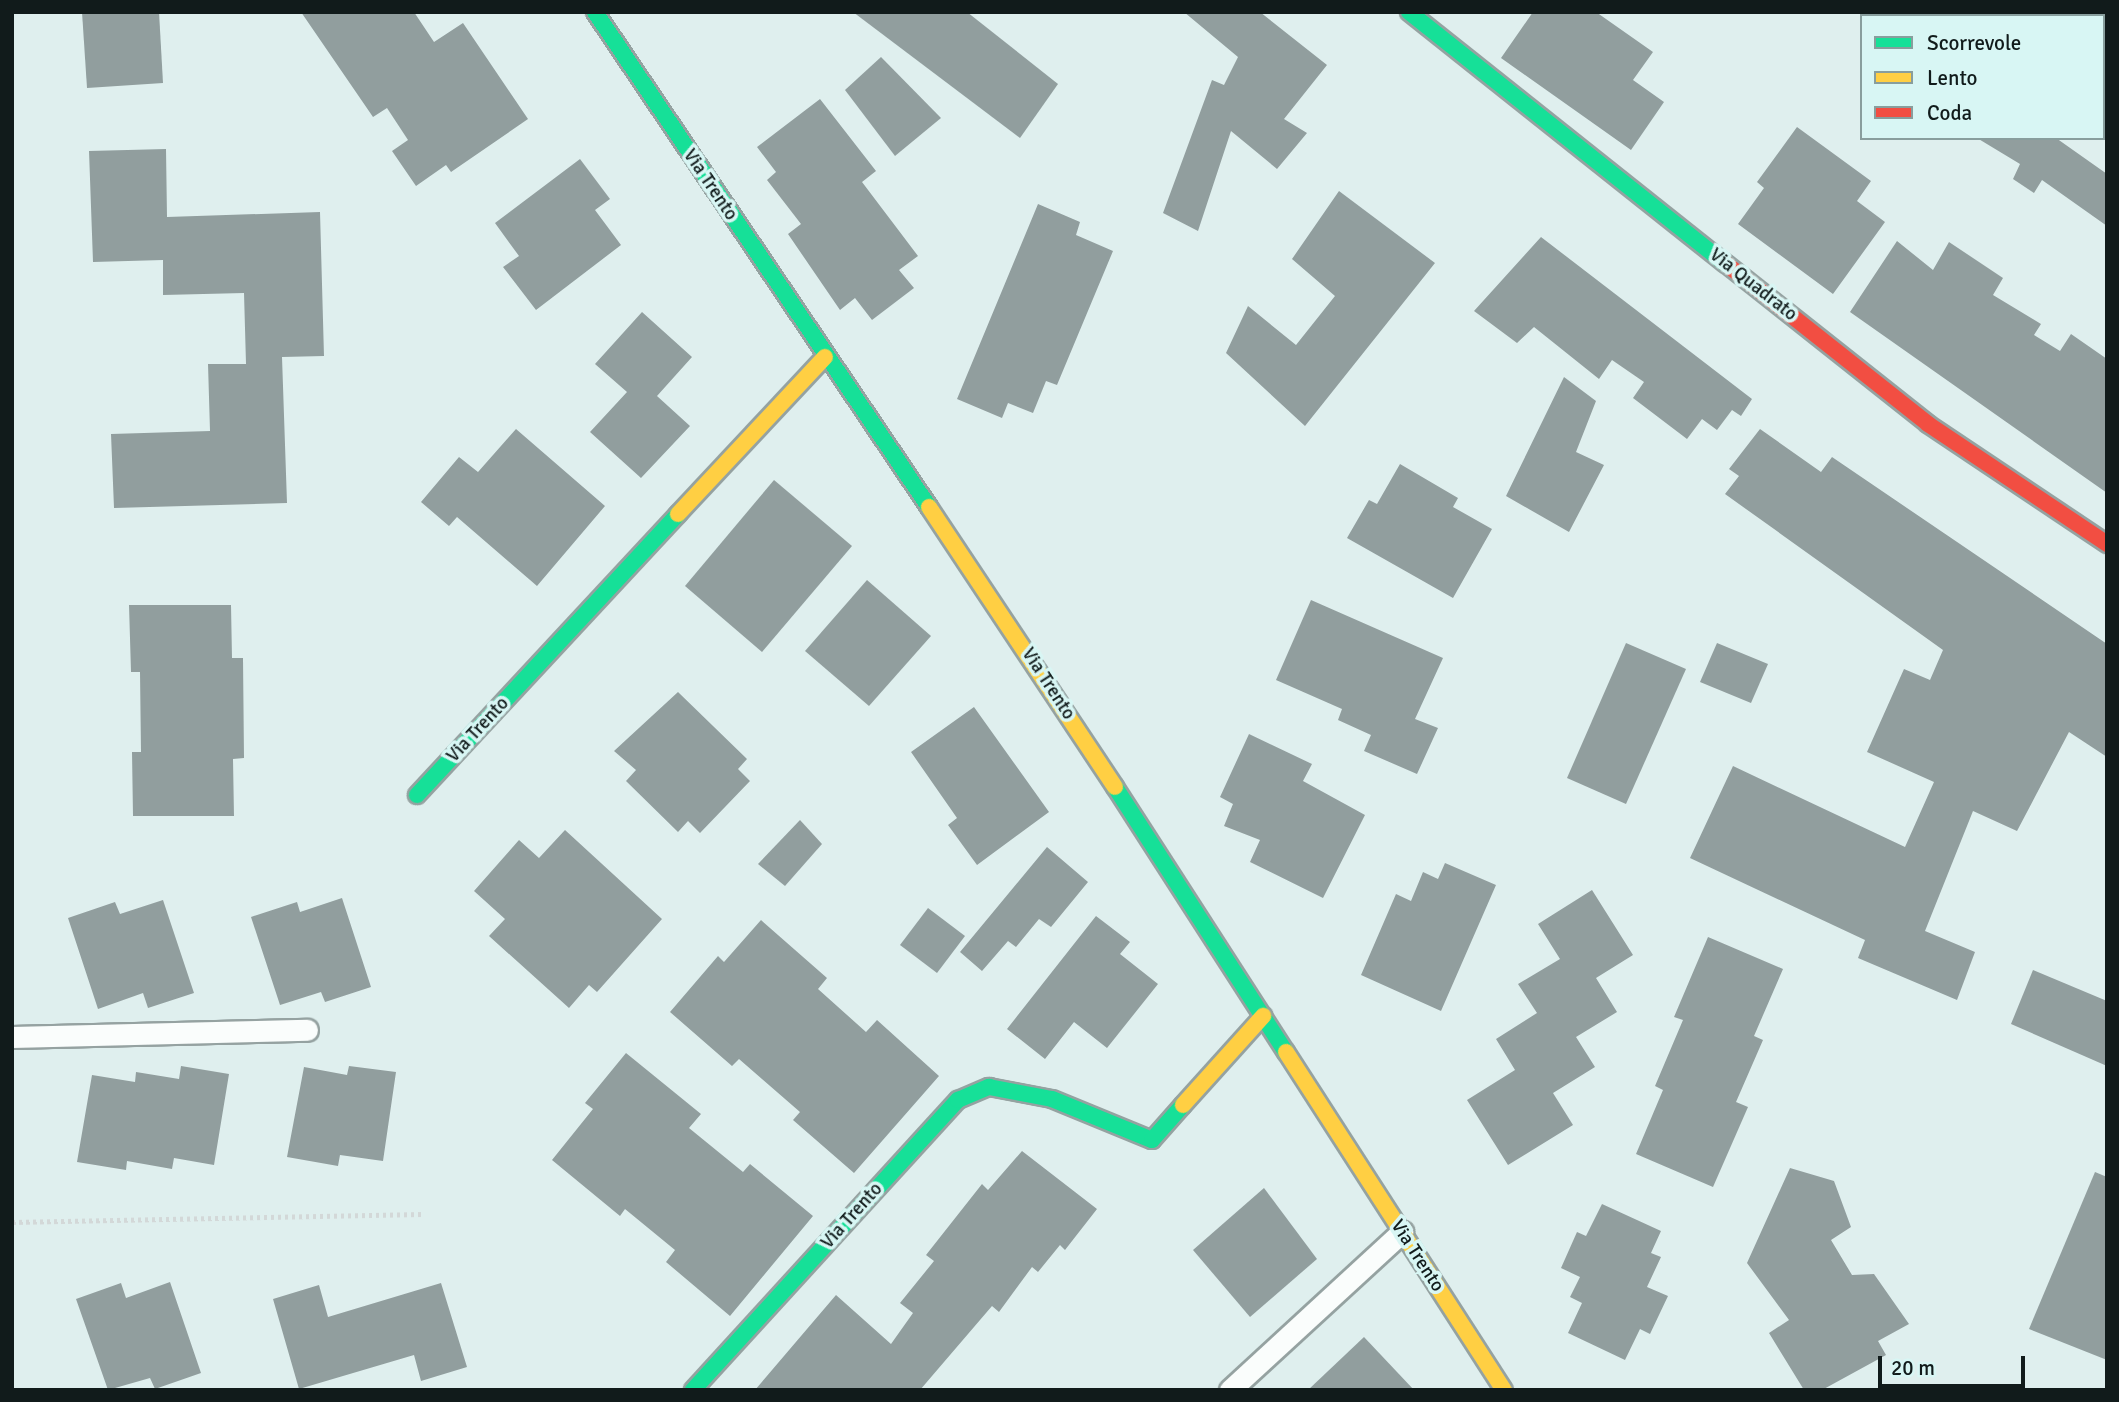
<!DOCTYPE html>
<html>
<head>
<meta charset="utf-8">
<style>
  body { margin:0 }
  #map { position:relative; width:2119px; height:1402px; overflow:hidden; background:#dfefee; font-family:Signika,sans-serif }
  div>[style] { position:absolute }
  .building>* { inset:0; background:#919e9e }
  .path>* { height:4.5px; margin-top:-2.25px; transform-origin:0; background:repeating-linear-gradient(90deg,#d3d8d8 0 3.5px,transparent 0 7px) }
  .roads { filter:drop-shadow(2px 0 #95a2a1) drop-shadow(-2px 0 #95a2a1) drop-shadow(0 2px #95a2a1) drop-shadow(0 -2px #95a2a1) }
  .lane>* { height:21px; margin:-10.5px; padding:0 10.5px; transform-origin:10.5px; border-radius:10.5px; background:#fafdfc }
  .fast>* { height:16px; margin:-8px; padding:0 8px; transform-origin:8px; border-radius:8px; background:#16e098 }
  .slow>* { height:16px; margin:-8px; padding:0 8px; transform-origin:8px; border-radius:8px; background:#ffcf43 }
  .jam>* { height:16px; margin:-8px; padding:0 8px; transform-origin:8px; border-radius:8px; background:#f24e42 }
  span { translate:-50% -50%; white-space:nowrap; text-align:center; line-height:1.15; -webkit-text-stroke:7px #d8f6f4; paint-order:stroke }
  .street-label { font-size:19px; color:#111b1b }
  .frame { position:absolute; inset:0; border:14px solid #111b1b; pointer-events:none }
  .legend { position:absolute; left:1860px; top:14px; width:245px; height:126px; box-sizing:border-box; background:#d8f6f4; border:2px solid #889e9d; margin:0; padding:9px 12px; list-style:none; font-size:21px; color:#111b1b }
  .legend li { display:flex; align-items:center; gap:14px; height:35px }
  .legend b { width:35px; border:2px solid #889e9d }
  .scale { position:absolute; left:1878px; top:1356px; width:147px; height:32px; box-sizing:border-box; border:4px solid #111b1b; border-top:0; padding-left:9px; font-size:21px; line-height:24px; white-space:nowrap; color:#111b1b; -webkit-text-stroke:5px #d8f6f4; paint-order:stroke }
</style>
</head>
<body>
<div id="map">
  <div class="building">
    <div style="clip-path:polygon(82px 12px,159px 12px,163px 83px,87px 88px)"></div>
    <div style="clip-path:polygon(301px 12px,414px 12px,434px 42px,463px 23px,528px 119px,451px 172px,446px 165px,416px 186px,392px 151px,408px 140px,387px 108px,373px 117px)"></div>
    <div style="clip-path:polygon(853px 12px,967px 12px,1058px 84px,1020px 138px)"></div>
    <div style="clip-path:polygon(1184px 12px,1260px 12px,1327px 65px,1284px 119px,1307px 133px,1277px 169px,1231px 131px,1198px 231px,1163px 213px,1212px 80px,1224px 85px,1238px 57px)"></div>
    <div style="clip-path:polygon(1533px 12px,1596px 12px,1653px 52px,1633px 80px,1664px 102px,1631px 150px,1501px 58px)"></div>
    <div style="clip-path:polygon(881px 57px,941px 118px,895px 156px,845px 90px)"></div>
    <div style="clip-path:polygon(820px 99px,876px 171px,862px 182px,918px 256px,899px 270px,914px 288px,872px 320px,855px 298px,840px 310px,788px 234px,801px 224px,767px 180px,776px 172px,757px 147px)"></div>
    <div style="clip-path:polygon(1797px 127px,1871px 181px,1857px 201px,1885px 222px,1833px 294px,1738px 224px,1764px 188px,1757px 182px)"></div>
    <div style="clip-path:polygon(1977px 138px,2056px 138px,2107px 174px,2107px 226px,2042px 180px,2034px 193px,2013px 179px,2020px 164px)"></div>
    <div style="clip-path:polygon(166px 149px,167px 217px,320px 212px,324px 356px,282px 357px,287px 503px,114px 508px,111px 434px,210px 431px,208px 364px,246px 364px,244px 293px,163px 295px,163px 260px,93px 262px,89px 151px)"></div>
    <div style="clip-path:polygon(580px 159px,610px 199px,595px 210px,621px 245px,536px 310px,503px 267px,519px 256px,495px 223px)"></div>
    <div style="clip-path:polygon(1339px 191px,1435px 263px,1305px 426px,1226px 353px,1248px 306px,1296px 345px,1335px 296px,1292px 259px)"></div>
    <div style="clip-path:polygon(1038px 204px,1080px 222px,1076px 235px,1113px 251px,1057px 385px,1046px 381px,1033px 413px,1008px 403px,1002px 418px,957px 399px)"></div>
    <div style="clip-path:polygon(1541px 237px,1752px 399px,1741px 416px,1732px 410px,1717px 430px,1702px 419px,1687px 439px,1633px 398px,1644px 382px,1612px 360px,1599px 379px,1534px 327px,1517px 343px,1474px 311px)"></div>
    <div style="clip-path:polygon(1897px 241px,1933px 270px,1949px 242px,2003px 278px,1993px 295px,2041px 324px,2034px 335px,2060px 351px,2071px 334px,2107px 359px,2107px 493px,1850px 312px)"></div>
    <div style="clip-path:polygon(642px 312px,692px 357px,657px 396px,690px 426px,641px 478px,590px 432px,627px 392px,595px 364px)"></div>
    <div style="clip-path:polygon(1564px 377px,1596px 401px,1576px 452px,1604px 465px,1569px 532px,1506px 496px)"></div>
    <div style="clip-path:polygon(516px 429px,605px 506px,537px 586px,457px 517px,449px 526px,421px 502px,459px 457px,478px 472px)"></div>
    <div style="clip-path:polygon(1760px 429px,1821px 472px,1832px 457px,2107px 644px,2107px 757px,2069px 732px,2017px 831px,1973px 811px,1925px 931px,1975px 952px,1957px 1000px,1858px 958px,1865px 940px,1690px 858px,1733px 766px,1905px 847px,1934px 782px,1867px 752px,1904px 669px,1930px 680px,1943px 650px,1725px 494px,1739px 476px,1729px 469px)"></div>
    <div style="clip-path:polygon(1400px 464px,1458px 498px,1453px 507px,1492px 529px,1453px 598px,1347px 538px,1369px 500px,1377px 504px)"></div>
    <div style="clip-path:polygon(774px 480px,852px 546px,762px 652px,685px 586px)"></div>
    <div style="clip-path:polygon(867px 580px,931px 636px,869px 706px,805px 651px)"></div>
    <div style="clip-path:polygon(1311px 600px,1443px 658px,1415px 719px,1438px 728px,1417px 774px,1364px 751px,1371px 735px,1338px 720px,1342px 709px,1276px 680px)"></div>
    <div style="clip-path:polygon(129px 605px,231px 605px,232px 658px,243px 658px,244px 758px,233px 759px,234px 816px,133px 816px,132px 752px,141px 752px,140px 672px,131px 672px)"></div>
    <div style="clip-path:polygon(1626px 643px,1686px 669px,1626px 804px,1567px 778px)"></div>
    <div style="clip-path:polygon(1717px 643px,1768px 664px,1751px 703px,1700px 682px)"></div>
    <div style="clip-path:polygon(678px 692px,747px 759px,738px 769px,750px 781px,700px 833px,688px 821px,678px 832px,626px 781px,636px 770px,614px 751px)"></div>
    <div style="clip-path:polygon(974px 707px,1049px 812px,977px 865px,948px 825px,957px 818px,911px 752px)"></div>
    <div style="clip-path:polygon(1249px 734px,1312px 764px,1303px 781px,1365px 815px,1323px 898px,1250px 862px,1260px 840px,1224px 826px,1233px 804px,1220px 797px)"></div>
    <div style="clip-path:polygon(800px 820px,822px 844px,785px 886px,758px 864px)"></div>
    <div style="clip-path:polygon(565px 830px,662px 919px,597px 992px,589px 985px,569px 1008px,489px 936px,505px 919px,474px 891px,519px 840px,539px 858px)"></div>
    <div style="clip-path:polygon(1047px 847px,1088px 882px,1051px 927px,1039px 919px,1016px 947px,1008px 941px,982px 971px,960px 952px)"></div>
    <div style="clip-path:polygon(1445px 863px,1496px 885px,1441px 1011px,1361px 975px,1396px 894px,1411px 901px,1423px 872px,1438px 879px)"></div>
    <div style="clip-path:polygon(1592px 890px,1633px 955px,1596px 978px,1617px 1012px,1576px 1037px,1595px 1067px,1553px 1093px,1573px 1125px,1508px 1165px,1467px 1100px,1515px 1070px,1496px 1039px,1537px 1013px,1518px 984px,1560px 959px,1538px 924px)"></div>
    <div style="clip-path:polygon(342px 898px,371px 987px,325px 1002px,321px 992px,280px 1005px,251px 917px,297px 902px,300px 912px)"></div>
    <div style="clip-path:polygon(163px 900px,194px 993px,148px 1008px,143px 993px,98px 1009px,68px 918px,115px 902px,120px 914px)"></div>
    <div style="clip-path:polygon(928px 908px,965px 936px,937px 973px,900px 945px)"></div>
    <div style="clip-path:polygon(1096px 916px,1130px 942px,1120px 954px,1158px 984px,1107px 1048px,1074px 1022px,1045px 1059px,1007px 1029px)"></div>
    <div style="clip-path:polygon(761px 920px,827px 978px,818px 989px,866px 1032px,877px 1020px,939px 1076px,854px 1173px,793px 1120px,800px 1112px,739px 1059px,732px 1066px,670px 1012px,718px 956px,724px 962px)"></div>
    <div style="clip-path:polygon(1708px 937px,1783px 969px,1754px 1036px,1763px 1040px,1736px 1102px,1748px 1107px,1713px 1187px,1636px 1154px,1663px 1090px,1655px 1086px,1683px 1020px,1674px 1017px)"></div>
    <div style="clip-path:polygon(2033px 970px,2107px 1001px,2107px 1066px,2011px 1024px)"></div>
    <div style="clip-path:polygon(626px 1053px,701px 1114px,689px 1128px,743px 1172px,750px 1164px,813px 1216px,730px 1316px,666px 1262px,675px 1250px,625px 1209px,620px 1216px,552px 1160px,593px 1109px,585px 1103px)"></div>
    <div style="clip-path:polygon(181px 1066px,229px 1074px,214px 1165px,174px 1158px,172px 1169px,127px 1161px,126px 1170px,77px 1162px,92px 1075px,135px 1082px,136px 1072px,179px 1079px)"></div>
    <div style="clip-path:polygon(349px 1066px,396px 1072px,383px 1161px,340px 1155px,338px 1166px,287px 1157px,304px 1067px,347px 1075px)"></div>
    <div style="clip-path:polygon(1022px 1151px,1097px 1209px,1065px 1250px,1060px 1245px,1038px 1272px,1032px 1267px,999px 1312px,992px 1306px,920px 1390px,755px 1390px,836px 1295px,891px 1344px,913px 1313px,900px 1303px,934px 1261px,926px 1255px,982px 1184px,988px 1190px)"></div>
    <div style="clip-path:polygon(1790px 1168px,1834px 1181px,1851px 1227px,1831px 1240px,1852px 1275px,1874px 1274px,1909px 1324px,1878px 1341px,1886px 1355px,1822px 1390px,1804px 1390px,1769px 1333px,1789px 1320px,1747px 1263px)"></div>
    <div style="clip-path:polygon(2095px 1172px,2107px 1177px,2107px 1360px,2029px 1329px)"></div>
    <div style="clip-path:polygon(1264px 1188px,1317px 1259px,1250px 1317px,1193px 1250px)"></div>
    <div style="clip-path:polygon(1602px 1204px,1661px 1231px,1651px 1253px,1661px 1257px,1647px 1287px,1668px 1296px,1650px 1334px,1640px 1329px,1625px 1360px,1568px 1333px,1582px 1303px,1570px 1297px,1580px 1277px,1561px 1268px,1577px 1232px,1586px 1236px)"></div>
    <div style="clip-path:polygon(170px 1282px,201px 1373px,155px 1389px,150px 1378px,108px 1390px,76px 1299px,121px 1283px,126px 1298px)"></div>
    <div style="clip-path:polygon(441px 1283px,467px 1367px,421px 1381px,414px 1355px,299px 1389px,273px 1299px,319px 1285px,328px 1317px)"></div>
    <div style="clip-path:polygon(1364px 1337px,1414px 1390px,1308px 1390px)"></div>
  </div>
  <div class="path">
    <div style="left:12px;top:1222px;width:411px;rotate:-1.1deg"></div>
  </div>
  <div class="roads">
    <div class="lane">
      <div style="left:12px;top:1037px;width:295px;rotate:-1.4deg"></div>
      <div style="left:1230px;top:1390px;width:234px;rotate:-42.6deg"></div>
    </div>
    <div class="fast">
      <div style="left:595px;top:12px;width:597px;rotate:55.99deg"></div>
      <div style="left:1409px;top:12px;width:404px;rotate:38.5deg"></div>
      <div style="left:1115px;top:787px;width:315px;rotate:57.2deg"></div>
      <div style="left:417px;top:795px;width:384px;rotate:-47.1deg"></div>
      <div style="left:693px;top:1390px;width:393px;rotate:-47.6deg"></div>
      <div style="left:958px;top:1100px;width:34px;rotate:-23deg"></div>
      <div style="left:989px;top:1087px;width:64px;rotate:10.8deg"></div>
      <div style="left:1052px;top:1099px;width:108px;rotate:22.3deg"></div>
      <div style="left:1152px;top:1140px;width:47px;rotate:-48.5deg"></div>
    </div>
    <div class="slow">
      <div style="left:929px;top:507px;width:336px;rotate:56.4deg"></div>
      <div style="left:678px;top:514px;width:215px;rotate:-46.9deg"></div>
      <div style="left:1286px;top:1052px;width:402px;rotate:57.2deg"></div>
      <div style="left:1183px;top:1105px;width:120px;rotate:-48deg"></div>
    </div>
    <div class="jam">
      <div style="left:1725px;top:263px;width:259px;rotate:38.4deg"></div>
      <div style="left:1928px;top:424px;width:216px;rotate:33.8deg"></div>
    </div>
  </div>
  <div class="street-label">
    <span style="left:710px;top:185px;rotate:56deg">Via Trento</span>
    <span style="left:1753px;top:285px;rotate:38deg">Via Quadrato</span>
    <span style="left:1048px;top:684px;rotate:57deg">Via Trento</span>
    <span style="left:478px;top:730px;rotate:-47deg">Via Trento</span>
    <span style="left:852px;top:1216px;rotate:-48deg">Via Trento</span>
    <span style="left:1417px;top:1256px;rotate:57deg">Via Trento</span>
  </div>
  <div class="frame"></div>
  <ul class="legend">
  <li><b style="height:9px;background:#16e098"></b>Scorrevole</li>
  <li><b style="height:9px;background:#ffcf43"></b>Lento</li>
  <li><b style="height:9px;background:#f24e42"></b>Coda</li>
  </ul>
  <div class="scale">20 m</div>
</div>
</body>
</html>
